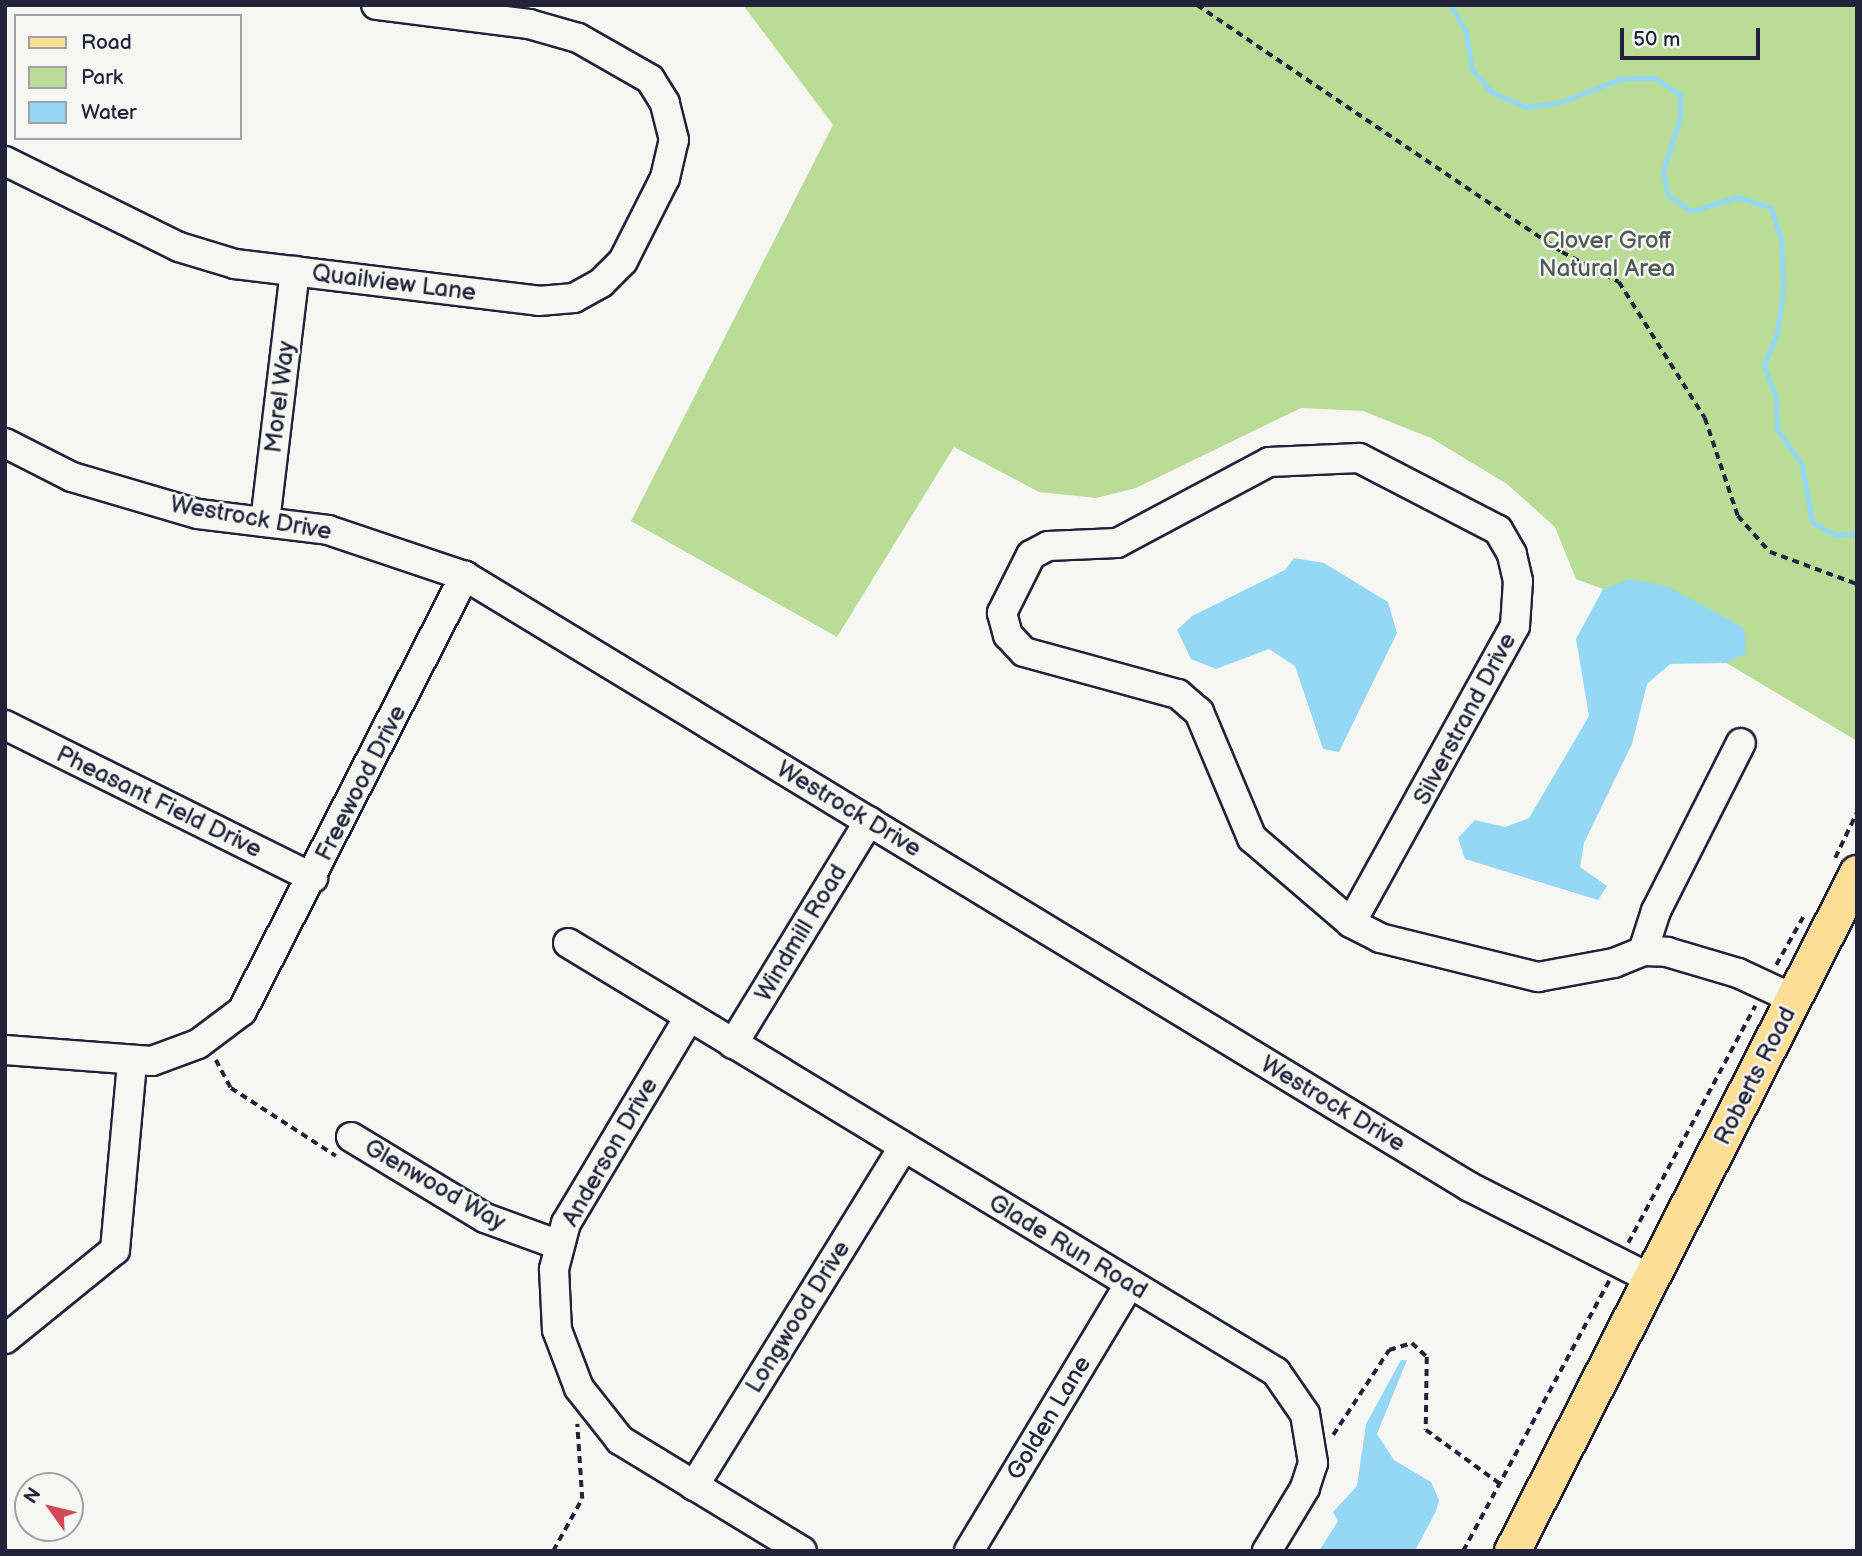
<!DOCTYPE html>
<html>
<head>
<meta charset="utf-8">
<style>
  body { margin:0 }
  #map { position:relative; width:1862px; height:1556px; overflow:hidden; background:#f6f6f2; font-family:"Balsamiq Sans",sans-serif }
  div>[style] { position:absolute }
  .green>* { inset:0; background:#b9dd97 }
  .water>* { inset:0; background:#94d8f6 }
  .stream>* { height:5px; margin:-2.5px; padding:0 2.5px; transform-origin:2.5px; border-radius:2.5px; background:#94d8f6 }
  .path>* { height:3.5px; margin-top:-1.75px; transform-origin:0; background:repeating-linear-gradient(90deg,#22223b 0 7px,transparent 0 12px) }
  .roads { filter:drop-shadow(2px 0 #22223b) drop-shadow(-2px 0 #22223b) drop-shadow(0 2px #22223b) drop-shadow(0 -2px #22223b) }
  .minor>* { height:28px; margin:-14px; padding:0 14px; transform-origin:14px; border-radius:14px; background:#f6f6f2 }
  .major>* { height:35px; margin:-17.5px; padding:0 17.5px; transform-origin:17.5px; border-radius:17.5px; background:#fcde96 }
  span { translate:-50% -50%; white-space:nowrap; text-align:center; line-height:1.15; -webkit-text-stroke:5px #f6f6f2; paint-order:stroke }
  .park-label { font-size:24px; color:#4f5a57 }
  .street-label { font-size:24px; color:#22223b }
  .frame { position:absolute; inset:0; border:7px solid #22223b; pointer-events:none }
  .legend { position:absolute; left:14px; top:14px; width:228px; height:126px; box-sizing:border-box; background:#f6f6f2; border:2px solid #a1a1a9; margin:0; padding:9px 12px; list-style:none; font-size:21px; color:#22223b }
  .legend li { display:flex; align-items:center; gap:14px; height:35px }
  .legend b { width:35px; border:2px solid #a1a1a9 }
  .north { position:absolute; left:14px; top:1472px; width:70px; height:70px; box-sizing:border-box; background:#f6f6f2; border:2px solid #a1a1a9; border-radius:50%; rotate:304deg; font-size:19px; font-weight:700; line-height:28px; text-align:center; color:#22223b }
  .north::after { content:''; display:block; margin:auto; width:24px; height:32px; background:#d1495b; clip-path:polygon(50% 0,100% 100%,50% 72%,0 100%) }
  .scale { position:absolute; left:1620px; top:28px; width:140px; height:32px; box-sizing:border-box; border:4px solid #22223b; border-top:0; padding-left:9px; font-size:21px; line-height:24px; white-space:nowrap; color:#22223b; -webkit-text-stroke:5px #f6f6f2; paint-order:stroke }
</style>
</head>
<body>
<div id="map">
  <div class="green">
    <div style="clip-path:polygon(743px 5px,1857px 5px,1857px 741px,1603px 589px,1576px 579px,1555px 527px,1507px 484px,1431px 438px,1363px 411px,1301px 408px,1136px 488px,1096px 498px,1039px 492px,954px 447px,837px 637px,631px 521px,833px 125px)"></div>
  </div>
  <div class="water">
    <div style="clip-path:polygon(1294px 558px,1324px 563px,1388px 602px,1397px 633px,1339px 752px,1323px 749px,1295px 666px,1269px 649px,1216px 669px,1191px 659px,1177px 630px,1192px 616px,1285px 570px)"></div>
    <div style="clip-path:polygon(1629px 579px,1667px 586px,1744px 628px,1746px 653px,1726px 663px,1670px 664px,1647px 684px,1632px 744px,1584px 843px,1580px 867px,1607px 886px,1598px 900px,1465px 859px,1458px 838px,1475px 820px,1505px 827px,1529px 818px,1589px 716px,1576px 639px,1603px 589px)"></div>
    <div style="clip-path:polygon(1401px 1360px,1407px 1360px,1377px 1434px,1394px 1460px,1431px 1482px,1439px 1500px,1436px 1511px,1415px 1551px,1319px 1551px,1338px 1521px,1333px 1512px,1357px 1486px,1366px 1424px)"></div>
  </div>
  <div class="stream">
    <div style="left:1450px;top:5px;width:31px;rotate:59deg"></div>
    <div style="left:1466px;top:32px;width:37px;rotate:81deg"></div>
    <div style="left:1472px;top:69px;width:30px;rotate:50deg"></div>
    <div style="left:1491px;top:92px;width:39px;rotate:23deg"></div>
    <div style="left:1527px;top:107px;width:34px;rotate:-8deg"></div>
    <div style="left:1561px;top:102px;width:63px;rotate:-21.3deg"></div>
    <div style="left:1620px;top:79px;width:35px;rotate:-2deg"></div>
    <div style="left:1655px;top:78px;width:30px;rotate:34deg"></div>
    <div style="left:1680px;top:95px;width:23px;rotate:90deg"></div>
    <div style="left:1680px;top:118px;width:57px;rotate:107.5deg"></div>
    <div style="left:1663px;top:172px;width:24px;rotate:78deg"></div>
    <div style="left:1668px;top:195px;width:28px;rotate:35deg"></div>
    <div style="left:1691px;top:211px;width:49px;rotate:-16.6deg"></div>
    <div style="left:1738px;top:197px;width:35px;rotate:18deg"></div>
    <div style="left:1771px;top:208px;width:33px;rotate:72deg"></div>
    <div style="left:1781px;top:239px;width:52px;rotate:87.8deg"></div>
    <div style="left:1783px;top:291px;width:42px;rotate:98.1deg"></div>
    <div style="left:1777px;top:333px;width:35px;rotate:112deg"></div>
    <div style="left:1764px;top:365px;width:35px;rotate:70deg"></div>
    <div style="left:1776px;top:398px;width:31px;rotate:88deg"></div>
    <div style="left:1777px;top:429px;width:44px;rotate:55.2deg"></div>
    <div style="left:1802px;top:465px;width:58px;rotate:80deg"></div>
    <div style="left:1812px;top:522px;width:26px;rotate:29deg"></div>
    <div style="left:1835px;top:535px;width:22px;rotate:-3deg"></div>
  </div>
  <div class="path">
    <div style="left:1197px;top:5px;width:441px;rotate:34.1deg"></div>
    <div style="left:1562px;top:252px;width:64px;rotate:27.8deg"></div>
    <div style="left:1619px;top:282px;width:161px;rotate:57.7deg"></div>
    <div style="left:1705px;top:418px;width:103px;rotate:71.4deg"></div>
    <div style="left:1738px;top:516px;width:48px;rotate:48.4deg"></div>
    <div style="left:1770px;top:552px;width:93px;rotate:20.2deg"></div>
    <div style="left:1835px;top:858px;width:51px;rotate:-64.4deg"></div>
    <div style="left:1776px;top:965px;width:55px;rotate:-60.6deg"></div>
    <div style="left:216px;top:1060px;width:32px;rotate:62deg"></div>
    <div style="left:231px;top:1088px;width:125px;rotate:32.9deg"></div>
    <div style="left:1628px;top:1243px;width:269px;rotate:-61.8deg"></div>
    <div style="left:1333px;top:1435px;width:102px;rotate:-56.6deg"></div>
    <div style="left:1389px;top:1350px;width:24px;rotate:-17deg"></div>
    <div style="left:1412px;top:1343px;width:21px;rotate:43deg"></div>
    <div style="left:1427px;top:1357px;width:73px;rotate:90.8deg"></div>
    <div style="left:1426px;top:1430px;width:90px;rotate:36deg"></div>
    <div style="left:553px;top:1551px;width:60px;rotate:-60.9deg"></div>
    <div style="left:582px;top:1499px;width:75px;rotate:-93.8deg"></div>
    <div style="left:1463px;top:1551px;width:307px;rotate:-61.6deg"></div>
  </div>
  <div class="roads">
    <div class="minor">
      <div style="left:5px;top:161px;width:194px;rotate:26.3deg"></div>
      <div style="left:179px;top:247px;width:59px;rotate:16.9deg"></div>
      <div style="left:235px;top:264px;width:306px;rotate:6.9deg"></div>
      <div style="left:539px;top:301px;width:35px;rotate:-5deg"></div>
      <div style="left:574px;top:298px;width:31px;rotate:-29deg"></div>
      <div style="left:601px;top:283px;width:31px;rotate:-45deg"></div>
      <div style="left:623px;top:261px;width:93px;rotate:-63.2deg"></div>
      <div style="left:665px;top:178px;width:39px;rotate:-77deg"></div>
      <div style="left:674px;top:140px;width:38px;rotate:-104deg"></div>
      <div style="left:665px;top:103px;width:28px;rotate:-122deg"></div>
      <div style="left:650px;top:79px;width:83px;rotate:-150.3deg"></div>
      <div style="left:578px;top:38px;width:51px;rotate:-164.1deg"></div>
      <div style="left:529px;top:24px;width:154px;rotate:-172.9deg"></div>
      <div style="left:5px;top:443px;width:75px;rotate:26.9deg"></div>
      <div style="left:72px;top:477px;width:131px;rotate:16.4deg"></div>
      <div style="left:198px;top:514px;width:131px;rotate:7deg"></div>
      <div style="left:328px;top:530px;width:145px;rotate:18.6deg"></div>
      <div style="left:465px;top:576px;width:1176px;rotate:31.3deg"></div>
      <div style="left:1470px;top:1187px;width:203px;rotate:26.9deg"></div>
      <div style="left:265px;top:522px;width:253px;rotate:-83.2deg"></div>
      <div style="left:5px;top:725px;width:344px;rotate:26.4deg"></div>
      <div style="left:1351px;top:923px;width:339px;rotate:-61.1deg"></div>
      <div style="left:1515px;top:626px;width:45px;rotate:-86.2deg"></div>
      <div style="left:1518px;top:581px;width:28px;rotate:-103deg"></div>
      <div style="left:1512px;top:554px;width:28px;rotate:-120deg"></div>
      <div style="left:1498px;top:530px;width:157px;rotate:-152.6deg"></div>
      <div style="left:1359px;top:458px;width:90px;rotate:177.5deg"></div>
      <div style="left:1269px;top:462px;width:172px;rotate:151.9deg"></div>
      <div style="left:1117px;top:543px;width:69px;rotate:177.5deg"></div>
      <div style="left:1048px;top:546px;width:19px;rotate:152deg"></div>
      <div style="left:1031px;top:555px;width:65px;rotate:116.6deg"></div>
      <div style="left:1002px;top:613px;width:23px;rotate:75deg"></div>
      <div style="left:1008px;top:635px;width:23px;rotate:47deg"></div>
      <div style="left:1024px;top:652px;width:160px;rotate:15.3deg"></div>
      <div style="left:1178px;top:694px;width:28px;rotate:41deg"></div>
      <div style="left:1199px;top:712px;width:137px;rotate:67.2deg"></div>
      <div style="left:1252px;top:838px;width:130px;rotate:40.6deg"></div>
      <div style="left:1351px;top:923px;width:33px;rotate:27deg"></div>
      <div style="left:1380px;top:938px;width:163px;rotate:13.9deg"></div>
      <div style="left:1538px;top:977px;width:77px;rotate:-10.4deg"></div>
      <div style="left:1614px;top:963px;width:31px;rotate:-22deg"></div>
      <div style="left:1643px;top:951px;width:24px;rotate:2deg"></div>
      <div style="left:1667px;top:952px;width:74px;rotate:16.5deg"></div>
      <div style="left:1738px;top:973px;width:62px;rotate:24.9deg"></div>
      <div style="left:568px;top:943px;width:828px;rotate:31.21deg"></div>
      <div style="left:1276px;top:1372px;width:51px;rotate:55.4deg"></div>
      <div style="left:1305px;top:1414px;width:50px;rotate:80.7deg"></div>
      <div style="left:1313px;top:1463px;width:26px;rotate:108deg"></div>
      <div style="left:1305px;top:1488px;width:74px;rotate:121.1deg"></div>
      <div style="left:1643px;top:951px;width:42px;rotate:-72deg"></div>
      <div style="left:1656px;top:911px;width:188px;rotate:-63.2deg"></div>
      <div style="left:689px;top:1017px;width:240px;rotate:120.8deg"></div>
      <div style="left:566px;top:1223px;width:48px;rotate:104.6deg"></div>
      <div style="left:554px;top:1269px;width:61px;rotate:87.2deg"></div>
      <div style="left:557px;top:1330px;width:62px;rotate:69.2deg"></div>
      <div style="left:579px;top:1388px;width:66px;rotate:51.7deg"></div>
      <div style="left:620px;top:1440px;width:213px;rotate:31.4deg"></div>
      <div style="left:733px;top:1044px;width:261px;rotate:-58.6deg"></div>
      <div style="left:5px;top:1050px;width:147px;rotate:4.3deg"></div>
      <div style="left:152px;top:1061px;width:49px;rotate:-20.3deg"></div>
      <div style="left:198px;top:1044px;width:55px;rotate:-36.9deg"></div>
      <div style="left:242px;top:1011px;width:489px;rotate:-62.9deg"></div>
      <div style="left:351px;top:1137px;width:157px;rotate:31.2deg"></div>
      <div style="left:485px;top:1218px;width:79px;rotate:20deg"></div>
      <div style="left:5px;top:1339px;width:141px;rotate:-39deg"></div>
      <div style="left:115px;top:1250px;width:189px;rotate:-84.8deg"></div>
      <div style="left:694px;top:1486px;width:397px;rotate:-58.3deg"></div>
      <div style="left:969px;top:1551px;width:310px;rotate:-59deg"></div>
    </div>
    <div class="major">
      <div style="left:1512px;top:1551px;width:761px;rotate:-63.03deg"></div>
    </div>
  </div>
  <div class="park-label">
    <span style="left:1607px;top:255px">Clover Groff<br>Natural Area</span>
  </div>
  <div class="street-label">
    <span style="left:394px;top:283px;rotate:7deg">Quailview Lane</span>
    <span style="left:280px;top:397px;rotate:-83deg">Morel Way</span>
    <span style="left:251px;top:518px;rotate:10deg">Westrock Drive</span>
    <span style="left:1465px;top:719px;rotate:-62deg">Silverstrand Drive</span>
    <span style="left:361px;top:783px;rotate:-63deg">Freewood Drive</span>
    <span style="left:159px;top:802px;rotate:26deg">Pheasant Field Drive</span>
    <span style="left:849px;top:809px;rotate:31deg">Westrock Drive</span>
    <span style="left:801px;top:933px;rotate:-59deg">Windmill Road</span>
    <span style="left:1755px;top:1076px;rotate:-63deg">Roberts Road</span>
    <span style="left:1333px;top:1104px;rotate:31deg">Westrock Drive</span>
    <span style="left:610px;top:1152px;rotate:-60deg">Anderson Drive</span>
    <span style="left:435px;top:1185px;rotate:30deg">Glenwood Way</span>
    <span style="left:1068px;top:1247px;rotate:31deg">Glade Run Road</span>
    <span style="left:798px;top:1317px;rotate:-58deg">Longwood Drive</span>
    <span style="left:1049px;top:1418px;rotate:-59deg">Golden Lane</span>
  </div>
  <div class="frame"></div>
  <ul class="legend">
  <li><b style="height:9px;background:#fcde96"></b>Road</li>
  <li><b style="height:19px;background:#b9dd97"></b>Park</li>
  <li><b style="height:19px;background:#94d8f6"></b>Water</li>
  </ul>
  <div class="north">N</div>
  <div class="scale">50 m</div>
</div>
</body>
</html>
